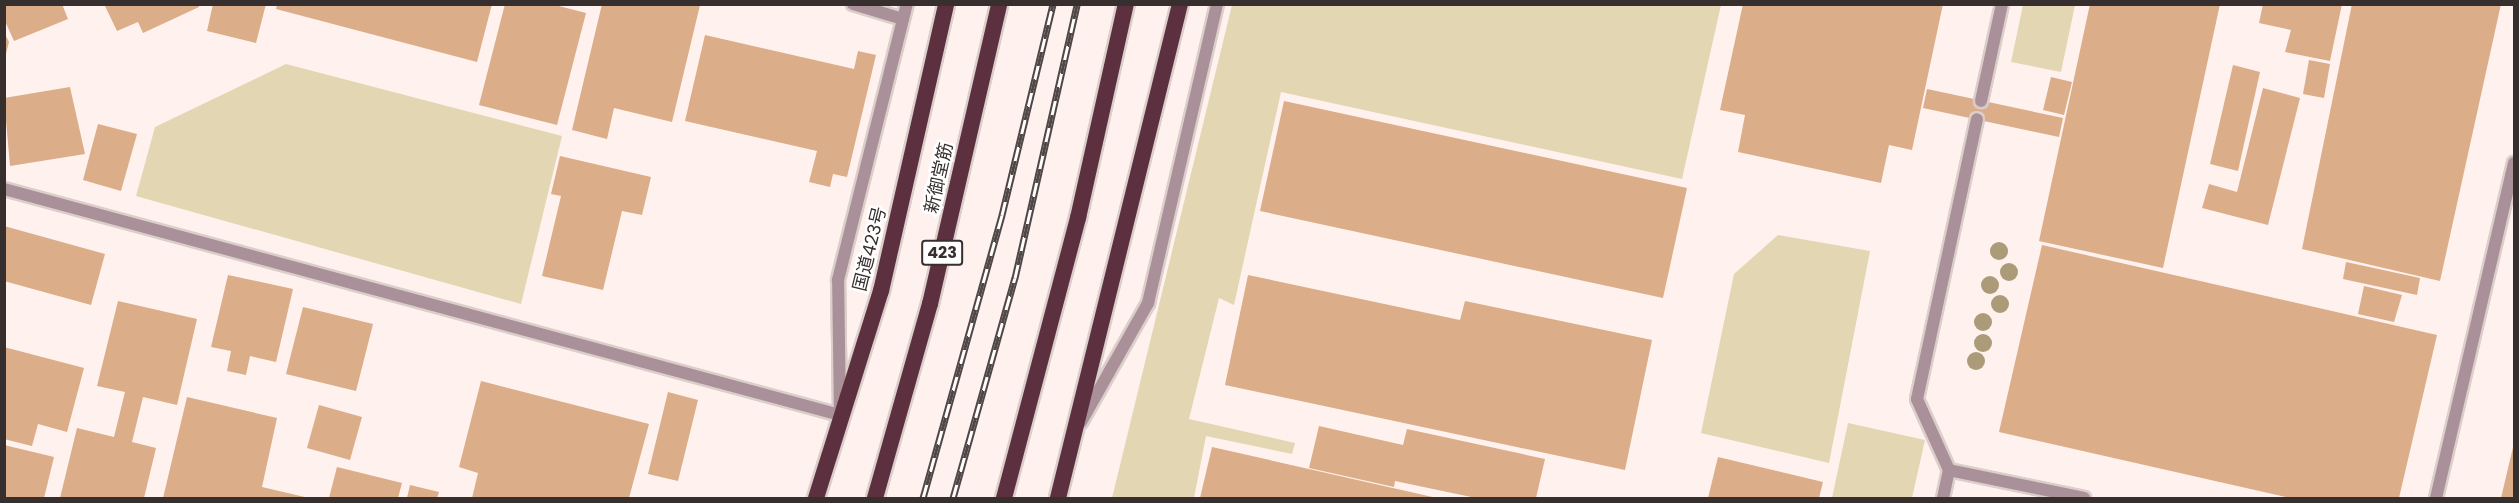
<!DOCTYPE html>
<html>
<head>
<meta charset="utf-8">
<style>
  body { margin:0 }
  #map { position:relative; width:2519px; height:503px; overflow:hidden; background:#fff1ee; font-family:Poppins,"Noto Sans JP",sans-serif }
  div>[style] { position:absolute }
  .green>* { inset:0; background:#e3d6b3 }
  .building>* { inset:0; background:#dbad88 }
  .roads { filter:drop-shadow(2px 0 #dbcecb) drop-shadow(-2px 0 #dbcecb) drop-shadow(0 2px #dbcecb) drop-shadow(0 -2px #dbcecb) }
  .service>* { height:12px; margin:-6px; padding:0 6px; transform-origin:6px; border-radius:6px; background:#aa9098 }
  .minor>* { height:12px; margin:-6px; padding:0 6px; transform-origin:6px; border-radius:6px; background:#aa9098 }
  .trunk>* { height:16px; margin:-8px; padding:0 8px; transform-origin:8px; border-radius:8px; background:#5d3040 }
  .rail>* { height:7px; margin-top:-3.5px; transform-origin:0; background:repeating-linear-gradient(90deg,#fff 0 14px,#4f4746 0 28px); box-sizing:border-box; border-block:2px solid #4f4746 }
  .trees>* { width:18px; height:18px; margin:-9px; border-radius:50%; background:#ac9b78 }
  span { translate:-50% -50%; white-space:nowrap; text-align:center; line-height:1.15; -webkit-text-stroke:5px #fff; paint-order:stroke }
  .shield-label span { padding:2px 4px; background:#fff; border:2px solid; border-radius:4px; -webkit-text-stroke-width:0 }
  .shield-label { font-size:16px; color:#362f2e; font-weight:700 }
  .street-label { font-size:18px; color:#362f2e }
  .frame { position:absolute; inset:0; border:6px solid #362f2e; pointer-events:none }
</style>
</head>
<body>
<div id="map">
  <div class="green">
    <div style="clip-path:polygon(1232px 5px,1721px 5px,1682px 179px,1281px 92px,1234px 305px,1219px 298px,1189px 419px,1295px 443px,1292px 454px,1206px 436px,1194px 498px,1112px 498px)"></div>
    <div style="clip-path:polygon(2023px 5px,2075px 5px,2061px 72px,2011px 62px)"></div>
    <div style="clip-path:polygon(286px 64px,562px 136px,521px 304px,136px 196px,155px 127px)"></div>
    <div style="clip-path:polygon(1778px 235px,1870px 251px,1829px 463px,1701px 433px,1734px 274px)"></div>
    <div style="clip-path:polygon(1848px 423px,1925px 440px,1912px 498px,1832px 498px)"></div>
  </div>
  <div class="building">
    <div style="clip-path:polygon(4px 4px,62px 4px,68px 19px,14px 41px,4px 19px)"></div>
    <div style="clip-path:polygon(104px 4px,198px 4px,199px 7px,143px 33px,138px 22px,117px 31px)"></div>
    <div style="clip-path:polygon(213px 4px,266px 4px,256px 43px,207px 31px)"></div>
    <div style="clip-path:polygon(277px 4px,492px 4px,477px 62px,276px 9px)"></div>
    <div style="clip-path:polygon(505px 4px,551px 4px,586px 13px,557px 125px,479px 105px)"></div>
    <div style="clip-path:polygon(602px 4px,700px 5px,672px 122px,614px 108px,607px 139px,572px 130px)"></div>
    <div style="clip-path:polygon(1743px 4px,1943px 4px,1912px 150px,1889px 145px,1881px 183px,1738px 152px,1745px 115px,1720px 110px)"></div>
    <div style="clip-path:polygon(2090px 4px,2220px 4px,2163px 268px,2039px 241px)"></div>
    <div style="clip-path:polygon(2263px 4px,2342px 4px,2330px 61px,2285px 52px,2291px 30px,2259px 23px)"></div>
    <div style="clip-path:polygon(2352px 4px,2501px 4px,2440px 281px,2302px 249px)"></div>
    <div style="clip-path:polygon(4px 32px,9px 42px,5px 58px,4px 58px)"></div>
    <div style="clip-path:polygon(705px 35px,854px 69px,858px 51px,876px 55px,847px 177px,833px 174px,830px 187px,809px 182px,817px 151px,685px 121px)"></div>
    <div style="clip-path:polygon(2309px 60px,2330px 64px,2324px 98px,2303px 94px)"></div>
    <div style="clip-path:polygon(2233px 65px,2260px 72px,2238px 171px,2210px 164px)"></div>
    <div style="clip-path:polygon(2051px 77px,2072px 82px,2064px 115px,2043px 110px)"></div>
    <div style="clip-path:polygon(70px 87px,85px 154px,10px 166px,4px 98px)"></div>
    <div style="clip-path:polygon(2263px 88px,2300px 98px,2268px 225px,2202px 208px,2209px 184px,2237px 192px)"></div>
    <div style="clip-path:polygon(1927px 89px,2063px 118px,2059px 137px,1923px 108px)"></div>
    <div style="clip-path:polygon(1284px 101px,1687px 188px,1663px 298px,1260px 211px)"></div>
    <div style="clip-path:polygon(98px 124px,137px 134px,121px 191px,83px 180px)"></div>
    <div style="clip-path:polygon(560px 156px,651px 177px,642px 215px,622px 211px,603px 290px,542px 276px,561px 196px,551px 194px)"></div>
    <div style="clip-path:polygon(4px 226px,105px 254px,91px 305px,4px 281px)"></div>
    <div style="clip-path:polygon(2042px 245px,2437px 335px,2399px 498px,2290px 498px,1999px 432px)"></div>
    <div style="clip-path:polygon(2346px 262px,2420px 278px,2417px 295px,2343px 279px)"></div>
    <div style="clip-path:polygon(228px 275px,293px 289px,276px 362px,250px 356px,246px 375px,227px 371px,231px 351px,211px 347px)"></div>
    <div style="clip-path:polygon(1248px 275px,1460px 320px,1465px 301px,1652px 340px,1625px 470px,1225px 385px)"></div>
    <div style="clip-path:polygon(2364px 286px,2402px 295px,2394px 322px,2358px 314px)"></div>
    <div style="clip-path:polygon(118px 301px,197px 319px,177px 405px,143px 397px,132px 442px,156px 448px,144px 498px,60px 498px,77px 428px,114px 437px,125px 392px,97px 386px)"></div>
    <div style="clip-path:polygon(303px 307px,373px 324px,356px 391px,286px 374px)"></div>
    <div style="clip-path:polygon(4px 347px,84px 368px,67px 432px,38px 424px,32px 446px,4px 439px)"></div>
    <div style="clip-path:polygon(481px 381px,649px 424px,629px 498px,472px 498px,478px 473px,459px 467px)"></div>
    <div style="clip-path:polygon(668px 392px,698px 400px,678px 481px,648px 474px)"></div>
    <div style="clip-path:polygon(187px 397px,277px 418px,262px 487px,309px 498px,163px 498px)"></div>
    <div style="clip-path:polygon(319px 405px,362px 417px,350px 460px,307px 448px)"></div>
    <div style="clip-path:polygon(1319px 426px,1403px 445px,1407px 429px,1545px 459px,1536px 498px,1476px 498px,1395px 481px,1394px 487px,1309px 468px)"></div>
    <div style="clip-path:polygon(2514px 443px,2514px 498px,2501px 498px)"></div>
    <div style="clip-path:polygon(4px 445px,54px 457px,44px 498px,4px 498px)"></div>
    <div style="clip-path:polygon(1212px 447px,1437px 498px,1200px 498px)"></div>
    <div style="clip-path:polygon(1718px 457px,1823px 482px,1819px 498px,1708px 498px)"></div>
    <div style="clip-path:polygon(337px 467px,402px 483px,398px 498px,329px 498px)"></div>
    <div style="clip-path:polygon(410px 485px,439px 492px,437px 498px,407px 498px)"></div>
  </div>
  <div class="roads">
    <div class="service">
      <div style="left:1981px;top:101px;width:99px;rotate:-77.8deg"></div>
      <div style="left:1949px;top:470px;width:78px;rotate:-114.3deg"></div>
      <div style="left:1917px;top:399px;width:286px;rotate:-77.9deg"></div>
      <div style="left:1943px;top:498px;width:29px;rotate:-78deg"></div>
      <div style="left:1949px;top:470px;width:138px;rotate:11.7deg"></div>
      <div style="left:2436px;top:498px;width:344px;rotate:-76.9deg"></div>
    </div>
    <div class="minor">
      <div style="left:853px;top:4px;width:52px;rotate:16.7deg"></div>
      <div style="left:4px;top:189px;width:866px;rotate:15.13deg"></div>
      <div style="left:840px;top:415px;width:135px;rotate:-90.8deg"></div>
      <div style="left:838px;top:280px;width:284px;rotate:-76deg"></div>
      <div style="left:1081px;top:422px;width:137px;rotate:-60.6deg"></div>
      <div style="left:1148px;top:303px;width:307px;rotate:-77deg"></div>
    </div>
    <div class="trunk">
      <div style="left:816px;top:498px;width:217px;rotate:-72.6deg"></div>
      <div style="left:881px;top:291px;width:294px;rotate:-77.2deg"></div>
      <div style="left:875px;top:498px;width:202px;rotate:-74.2deg"></div>
      <div style="left:930px;top:304px;width:308px;rotate:-77deg"></div>
      <div style="left:1004px;top:498px;width:290px;rotate:-75.2deg"></div>
      <div style="left:1078px;top:218px;width:219px;rotate:-77.4deg"></div>
      <div style="left:1058px;top:498px;width:509px;rotate:-76.13deg"></div>
    </div>
  </div>
  <div class="rail">
    <div style="left:923px;top:498px;width:294px;rotate:-74.4deg"></div>
    <div style="left:1002px;top:215px;width:217px;rotate:-76.4deg"></div>
    <div style="left:953px;top:498px;width:229px;rotate:-74.3deg"></div>
    <div style="left:1015px;top:278px;width:281px;rotate:-77.2deg"></div>
  </div>
  <div class="trees">
    <div style="left:1999px;top:251px"></div>
    <div style="left:2009px;top:272px"></div>
    <div style="left:1990px;top:285px"></div>
    <div style="left:2000px;top:304px"></div>
    <div style="left:1983px;top:322px"></div>
    <div style="left:1983px;top:343px"></div>
    <div style="left:1976px;top:361px"></div>
  </div>
  <div class="shield-label">
    <span style="left:942px;top:253px">423</span>
  </div>
  <div class="street-label">
    <span style="left:939px;top:178px;rotate:-77deg">新御堂筋</span>
    <span style="left:870px;top:249px;rotate:-76deg">国道423号</span>
  </div>
  <div class="frame"></div>
</div>
</body>
</html>
